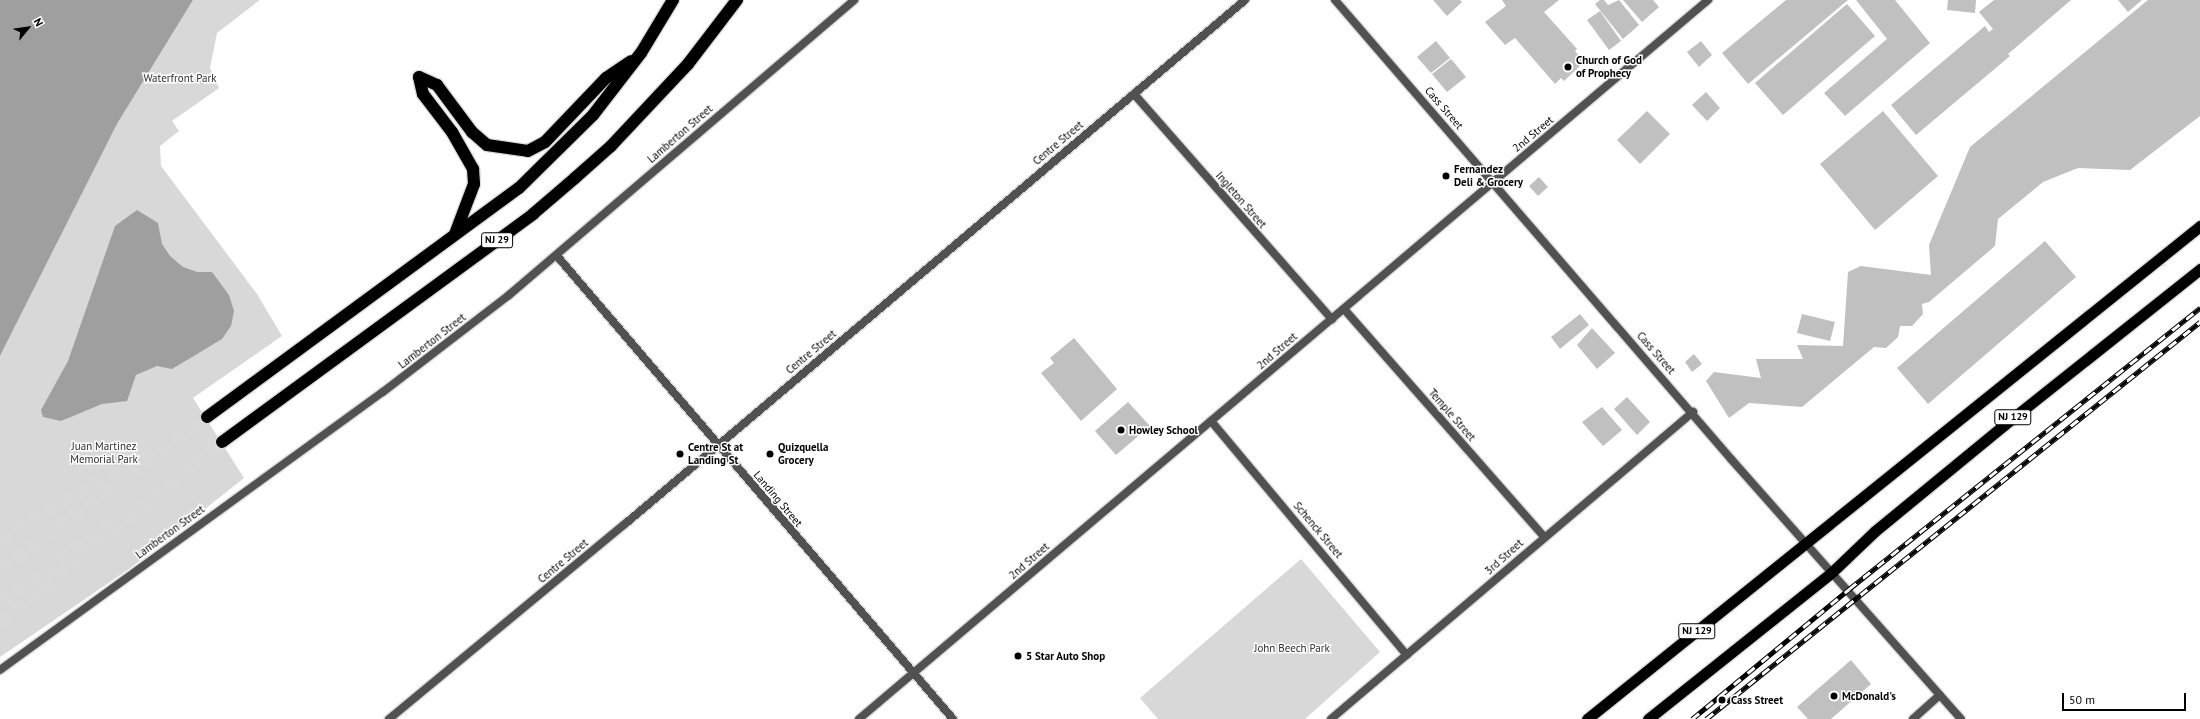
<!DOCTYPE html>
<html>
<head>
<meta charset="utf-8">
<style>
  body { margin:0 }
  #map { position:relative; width:2200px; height:719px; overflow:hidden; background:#fff; font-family:"PT Sans",sans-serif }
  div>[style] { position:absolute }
  .green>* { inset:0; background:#d8d8d8 }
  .water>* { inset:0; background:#9f9f9f }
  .building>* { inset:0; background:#c0c0c0 }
  .motorway-tunnel>* { height:12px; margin-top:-6px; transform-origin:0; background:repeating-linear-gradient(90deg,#d9d9d9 0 12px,transparent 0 18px) }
  .roads { filter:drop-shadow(1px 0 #dbdbdb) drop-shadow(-1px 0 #dbdbdb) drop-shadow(0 1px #dbdbdb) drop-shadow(0 -1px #dbdbdb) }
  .minor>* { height:8px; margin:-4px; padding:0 4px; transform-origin:4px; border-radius:4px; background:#515151 }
  .tertiary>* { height:8px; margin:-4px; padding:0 4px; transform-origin:4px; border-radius:4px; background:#515151 }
  .trunk>* { height:11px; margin:-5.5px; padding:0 5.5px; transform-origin:5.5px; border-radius:5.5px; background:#000 }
  .motorway>* { height:12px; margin:-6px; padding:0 6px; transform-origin:6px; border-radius:6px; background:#000 }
  .rail>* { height:4.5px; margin-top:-2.25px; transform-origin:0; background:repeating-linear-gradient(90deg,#fff 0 9px,#000 0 18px); box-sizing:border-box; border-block:1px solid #000 }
  .dots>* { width:11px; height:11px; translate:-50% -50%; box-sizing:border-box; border:2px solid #fff; border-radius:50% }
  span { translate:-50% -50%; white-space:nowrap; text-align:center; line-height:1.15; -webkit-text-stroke:3px #fff; paint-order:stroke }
  .shield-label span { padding:1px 3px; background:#fff; border:1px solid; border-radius:3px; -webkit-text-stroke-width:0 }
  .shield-label { font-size:10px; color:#000; font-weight:700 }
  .poi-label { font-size:11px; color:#000; font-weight:700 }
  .left { translate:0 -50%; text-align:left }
  .park-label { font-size:11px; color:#2f2f2f }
  .street-label { font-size:11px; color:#000 }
  .north { position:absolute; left:8px; top:8px; width:40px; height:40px; -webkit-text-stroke:3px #fff; paint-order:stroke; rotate:61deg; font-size:11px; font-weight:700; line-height:16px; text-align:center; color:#000 }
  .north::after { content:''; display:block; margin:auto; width:14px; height:18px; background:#000; clip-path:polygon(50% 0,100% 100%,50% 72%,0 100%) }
  .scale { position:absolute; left:2062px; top:693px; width:124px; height:18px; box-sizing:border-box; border:2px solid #000; border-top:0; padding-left:5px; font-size:12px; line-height:14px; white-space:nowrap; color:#000; -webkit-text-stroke:3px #fff; paint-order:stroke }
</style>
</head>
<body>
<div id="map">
  <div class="green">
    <div style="clip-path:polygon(193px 0,260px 0,217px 33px,210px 68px,219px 88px,172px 121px,179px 131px,160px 146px,161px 166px,257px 294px,282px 336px,193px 398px,244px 478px,129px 569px,0 657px,0 356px,117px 124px)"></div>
    <div style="clip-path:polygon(1301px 559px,1380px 652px,1305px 719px,1158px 719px,1140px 698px)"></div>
  </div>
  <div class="water">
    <div style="clip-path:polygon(0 0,193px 0,117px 124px,0 356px)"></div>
    <div style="clip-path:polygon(137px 210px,158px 223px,162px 244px,170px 256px,183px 267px,197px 272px,212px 272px,229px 295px,234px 311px,231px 326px,222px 339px,172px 369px,157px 366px,136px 375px,127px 401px,102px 404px,61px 421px,43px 417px,41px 410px,68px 361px,115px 226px)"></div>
  </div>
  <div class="building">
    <div style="clip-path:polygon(1433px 0,1460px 0,1462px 2px,1447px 16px)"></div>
    <div style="clip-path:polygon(1502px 0,1559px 0,1544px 12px,1577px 49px,1575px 51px,1584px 62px,1564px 81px,1561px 78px,1555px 84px,1515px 38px,1505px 45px,1485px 22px,1506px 6px)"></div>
    <div style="clip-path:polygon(1600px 0,1604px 0,1608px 5px,1619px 0,1639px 25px,1623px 39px,1595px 4px)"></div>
    <div style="clip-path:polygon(1623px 0,1653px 0,1659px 7px,1642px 22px)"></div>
    <div style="clip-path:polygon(1786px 0,1848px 0,1748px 84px,1722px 53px)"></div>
    <div style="clip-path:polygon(1856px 0,1895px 0,1930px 43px,1845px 116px,1824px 93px,1887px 39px)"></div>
    <div style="clip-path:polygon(1948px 0,1976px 0,1975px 13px,1947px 10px)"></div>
    <div style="clip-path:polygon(1994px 0,2071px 0,2008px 54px,2010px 56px,1916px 135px,1891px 105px,1985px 26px,1989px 32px,1993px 29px,1979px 12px)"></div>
    <div style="clip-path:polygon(2118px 0,2142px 0,2128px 12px)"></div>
    <div style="clip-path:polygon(2148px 0,2200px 0,2200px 116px,2130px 170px,2078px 168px,2043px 182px,1998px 219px,1995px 246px,1929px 302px,1922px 304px,1923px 314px,1912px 326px,1900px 326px,1898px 337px,1886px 348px,1874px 347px,1802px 407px,1749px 403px,1729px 418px,1706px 381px,1714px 372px,1761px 378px,1756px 359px,1803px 359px,1797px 345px,1843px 346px,1848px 272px,1861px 266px,1931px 275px,1929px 245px,1970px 147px)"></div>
    <div style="clip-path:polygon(1847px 4px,1875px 36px,1783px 115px,1755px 83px)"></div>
    <div style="clip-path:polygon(1600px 11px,1621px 41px,1609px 50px,1587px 20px)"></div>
    <div style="clip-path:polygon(1436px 41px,1450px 58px,1431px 73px,1417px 57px)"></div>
    <div style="clip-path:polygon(1701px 41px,1712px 55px,1699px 67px,1687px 52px)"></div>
    <div style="clip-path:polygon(1451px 59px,1466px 77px,1447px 92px,1432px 74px)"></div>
    <div style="clip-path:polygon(1706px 92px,1720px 108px,1707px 121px,1692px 105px)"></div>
    <div style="clip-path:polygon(1647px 111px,1670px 134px,1640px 164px,1617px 140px)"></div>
    <div style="clip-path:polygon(1883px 111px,1938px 176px,1875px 230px,1820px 164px)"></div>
    <div style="clip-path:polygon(1539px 177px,1548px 187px,1538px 196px,1529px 186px)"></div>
    <div style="clip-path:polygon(2045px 241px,2076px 277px,1928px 404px,1897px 368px)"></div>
    <div style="clip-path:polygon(1580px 314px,1589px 325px,1560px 349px,1551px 337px)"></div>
    <div style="clip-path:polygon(1802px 314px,1835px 322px,1830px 341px,1797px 333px)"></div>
    <div style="clip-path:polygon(1592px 328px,1615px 353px,1597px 369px,1577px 345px)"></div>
    <div style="clip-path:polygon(1074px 338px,1117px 389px,1081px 421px,1041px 373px,1054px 363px,1050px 358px)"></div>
    <div style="clip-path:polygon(1694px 354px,1702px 364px,1692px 372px,1685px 362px)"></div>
    <div style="clip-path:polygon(1627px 397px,1650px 422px,1637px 435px,1614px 409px)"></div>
    <div style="clip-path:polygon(1128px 402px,1150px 426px,1116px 455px,1095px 431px)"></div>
    <div style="clip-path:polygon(1602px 407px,1622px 430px,1603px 446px,1582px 422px)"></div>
    <div style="clip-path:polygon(1851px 660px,1871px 684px,1831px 719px,1808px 719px,1797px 707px)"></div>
  </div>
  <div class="motorway-tunnel">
    <div style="left:0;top:540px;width:180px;rotate:-31.1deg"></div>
    <div style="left:0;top:570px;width:257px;rotate:-36.5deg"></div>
    <div style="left:0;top:603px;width:143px;rotate:-35.9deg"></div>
    <div style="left:0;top:623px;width:286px;rotate:-39.2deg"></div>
  </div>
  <div class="roads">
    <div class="minor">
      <div style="left:1134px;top:94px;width:300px;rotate:48.7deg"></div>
      <div style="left:557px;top:256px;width:609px;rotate:49.46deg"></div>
      <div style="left:1344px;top:309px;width:303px;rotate:48.7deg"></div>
      <div style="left:1211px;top:421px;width:305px;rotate:50.1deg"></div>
      <div style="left:0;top:670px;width:473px;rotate:-36deg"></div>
      <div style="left:383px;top:392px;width:159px;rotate:-37.6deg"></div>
      <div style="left:509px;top:295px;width:454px;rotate:-40.5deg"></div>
      <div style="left:859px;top:719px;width:1113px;rotate:-40.26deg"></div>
      <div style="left:1331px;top:719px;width:475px;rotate:-40.3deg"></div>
      <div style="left:1913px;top:719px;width:36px;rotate:-42deg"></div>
    </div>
    <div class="tertiary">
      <div style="left:1335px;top:0;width:606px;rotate:49.21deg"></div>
      <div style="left:1731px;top:459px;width:347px;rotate:48.5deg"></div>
      <div style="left:389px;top:719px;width:306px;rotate:-39.6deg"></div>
      <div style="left:625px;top:524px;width:812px;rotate:-40.2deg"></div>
    </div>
    <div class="trunk">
      <div style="left:1587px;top:719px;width:787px;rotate:-38.81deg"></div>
      <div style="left:1648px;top:719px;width:236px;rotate:-38.6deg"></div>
      <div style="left:1832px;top:572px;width:59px;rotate:-43.6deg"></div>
      <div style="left:1875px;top:531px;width:167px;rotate:-39.4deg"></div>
      <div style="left:2004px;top:425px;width:251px;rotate:-38.5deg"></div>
    </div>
    <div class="motorway">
      <div style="left:419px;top:77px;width:20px;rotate:24deg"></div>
      <div style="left:437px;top:85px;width:59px;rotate:53.3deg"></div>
      <div style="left:472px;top:132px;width:20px;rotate:41deg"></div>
      <div style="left:487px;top:145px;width:41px;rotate:8.3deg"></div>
      <div style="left:528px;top:151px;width:19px;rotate:-28deg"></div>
      <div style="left:545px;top:142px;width:88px;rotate:-46.4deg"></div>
      <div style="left:606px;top:78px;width:30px;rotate:-34deg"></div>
      <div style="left:419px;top:77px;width:17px;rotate:77deg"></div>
      <div style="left:423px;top:94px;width:48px;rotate:52.7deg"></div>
      <div style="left:452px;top:132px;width:43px;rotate:60.4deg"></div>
      <div style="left:473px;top:169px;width:15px;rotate:86deg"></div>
      <div style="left:474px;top:184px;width:53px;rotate:110.8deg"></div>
      <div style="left:207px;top:417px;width:387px;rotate:-36.3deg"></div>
      <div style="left:519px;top:188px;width:104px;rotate:-44.6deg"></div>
      <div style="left:593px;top:115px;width:78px;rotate:-52.3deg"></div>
      <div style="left:641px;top:53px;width:62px;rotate:-58.9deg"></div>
      <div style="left:222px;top:442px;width:386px;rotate:-36.2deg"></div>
      <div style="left:533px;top:214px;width:55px;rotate:-40.6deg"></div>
      <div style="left:575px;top:178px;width:48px;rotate:-41.6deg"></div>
      <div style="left:611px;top:146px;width:112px;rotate:-46.8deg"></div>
      <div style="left:688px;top:64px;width:81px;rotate:-52.6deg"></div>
    </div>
  </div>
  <div class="rail">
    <div style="left:1692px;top:719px;width:204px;rotate:-39.6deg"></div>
    <div style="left:1849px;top:589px;width:450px;rotate:-38.7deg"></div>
    <div style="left:1706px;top:719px;width:634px;rotate:-38.79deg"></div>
  </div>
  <div class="dots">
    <div style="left:1568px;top:67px;background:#000"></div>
    <div style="left:1446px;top:176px;background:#000"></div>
    <div style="left:1121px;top:430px;background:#000"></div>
    <div style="left:680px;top:454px;background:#000"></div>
    <div style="left:770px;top:454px;background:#000"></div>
    <div style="left:1018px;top:656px;background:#000"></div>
    <div style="left:1834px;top:696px;background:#000"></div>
    <div style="left:1722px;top:700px;background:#000"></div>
  </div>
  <div class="shield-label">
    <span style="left:497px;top:240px">NJ 29</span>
    <span style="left:2013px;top:417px">NJ 129</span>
    <span style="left:1697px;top:631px">NJ 129</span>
  </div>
  <div class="poi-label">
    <span class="left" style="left:1576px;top:67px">Church of God<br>of Prophecy</span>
    <span class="left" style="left:1454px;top:176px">Fernandez<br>Deli &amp; Grocery</span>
    <span class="left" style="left:1129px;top:430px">Howley School</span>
    <span class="left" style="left:688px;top:454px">Centre St at<br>Landing St</span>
    <span class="left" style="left:778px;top:454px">Quizquella<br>Grocery</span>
    <span class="left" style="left:1026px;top:656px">5 Star Auto Shop</span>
    <span class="left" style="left:1842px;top:696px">McDonald's</span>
    <span class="left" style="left:1731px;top:700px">Cass Street</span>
  </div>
  <div class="park-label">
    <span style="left:180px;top:78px">Waterfront Park</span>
    <span style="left:104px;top:453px">Juan Martinez<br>Memorial Park</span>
    <span style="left:1292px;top:648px">John Beech Park</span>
  </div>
  <div class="street-label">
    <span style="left:1444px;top:108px;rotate:49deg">Cass Street</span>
    <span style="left:680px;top:134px;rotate:-41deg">Lamberton Street</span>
    <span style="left:1533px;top:134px;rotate:-40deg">2nd Street</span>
    <span style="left:1058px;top:143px;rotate:-40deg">Centre Street</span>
    <span style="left:1241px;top:200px;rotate:49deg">Ingleton Street</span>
    <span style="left:432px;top:341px;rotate:-38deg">Lamberton Street</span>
    <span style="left:1277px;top:351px;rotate:-41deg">2nd Street</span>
    <span style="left:811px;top:352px;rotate:-40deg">Centre Street</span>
    <span style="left:1656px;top:353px;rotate:49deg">Cass Street</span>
    <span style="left:1452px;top:415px;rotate:49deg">Temple Street</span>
    <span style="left:778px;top:499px;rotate:50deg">Landing Street</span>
    <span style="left:1318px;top:530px;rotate:50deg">Schenck Street</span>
    <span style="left:170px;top:532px;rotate:-36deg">Lamberton Street</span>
    <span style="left:1504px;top:557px;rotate:-42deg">3rd Street</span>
    <span style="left:563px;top:561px;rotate:-40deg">Centre Street</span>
    <span style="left:1029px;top:561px;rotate:-41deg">2nd Street</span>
  </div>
  <div class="north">N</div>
  <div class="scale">50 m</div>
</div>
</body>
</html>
